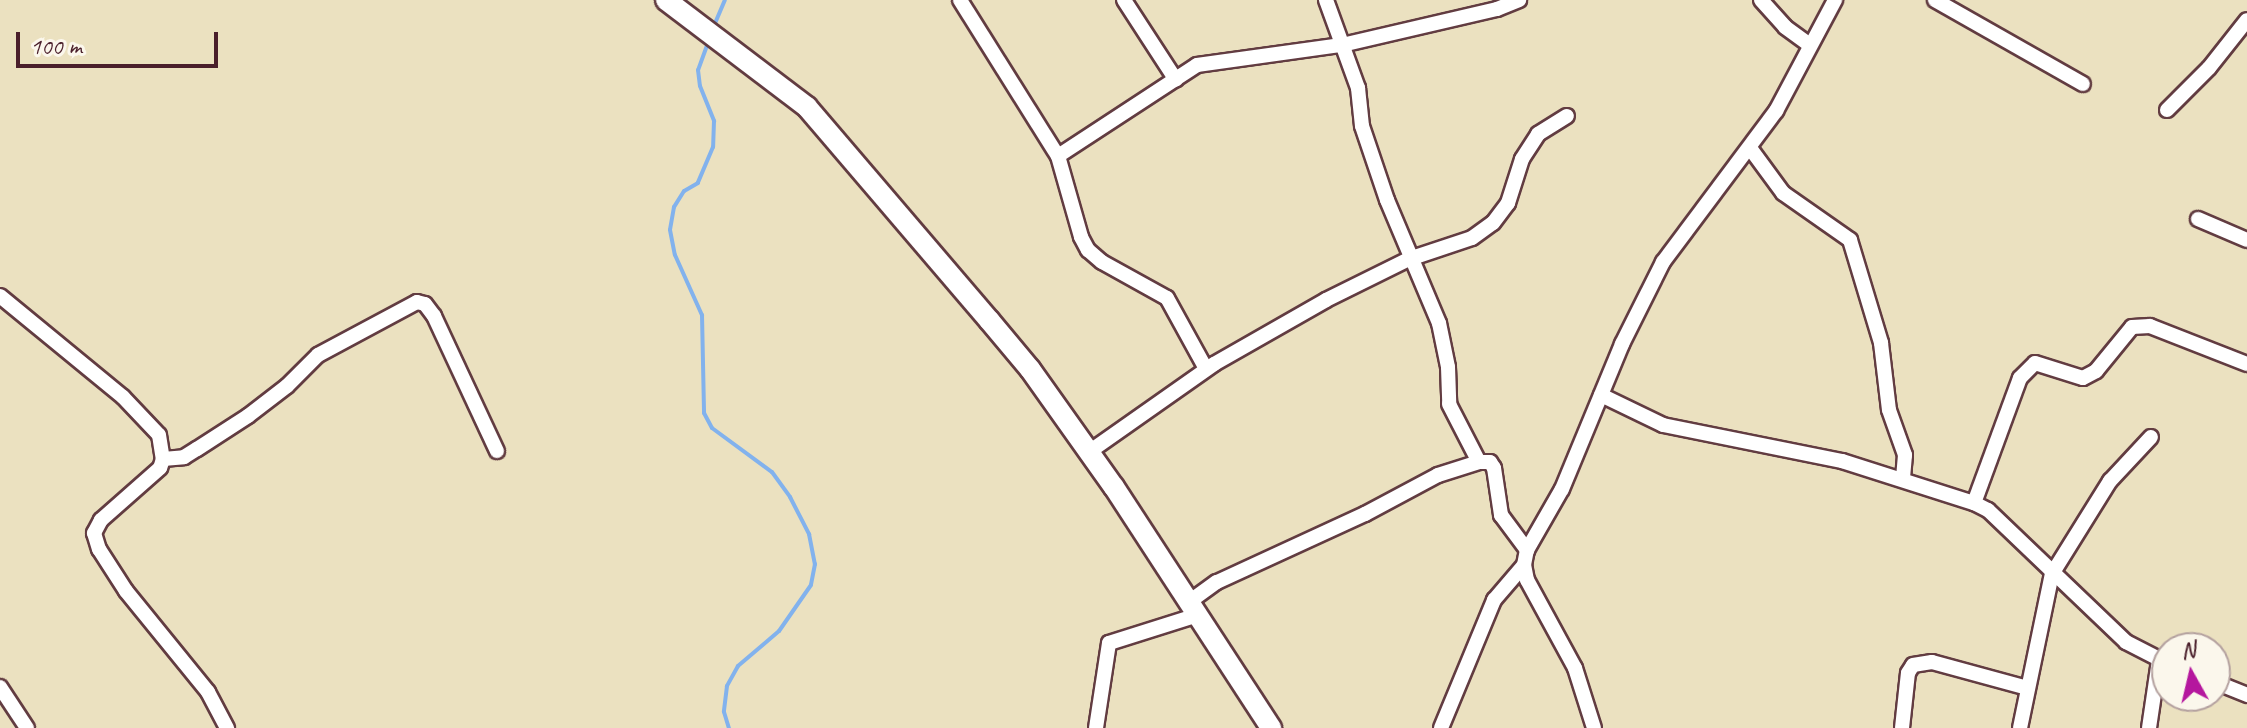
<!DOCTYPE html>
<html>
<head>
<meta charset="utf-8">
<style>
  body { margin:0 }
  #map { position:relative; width:2247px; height:728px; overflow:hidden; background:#ebe1c0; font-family:Caveat,sans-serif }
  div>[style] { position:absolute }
  .stream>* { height:4px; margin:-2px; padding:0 2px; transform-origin:2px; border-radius:2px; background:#82b2ed }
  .roads { filter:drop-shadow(2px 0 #623c41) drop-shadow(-2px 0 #623c41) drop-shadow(0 2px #623c41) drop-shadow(0 -2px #623c41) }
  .minor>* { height:14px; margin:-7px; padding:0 7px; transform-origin:7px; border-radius:7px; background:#fff }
  .secondary>* { height:20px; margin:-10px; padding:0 10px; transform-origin:10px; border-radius:10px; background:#fff }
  span { translate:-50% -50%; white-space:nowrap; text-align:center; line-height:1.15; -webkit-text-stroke:7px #fbf7ec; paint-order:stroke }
  .north { position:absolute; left:2151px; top:632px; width:80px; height:80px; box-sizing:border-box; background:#fbf7ec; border:2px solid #b4a19f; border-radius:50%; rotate:352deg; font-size:22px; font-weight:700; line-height:32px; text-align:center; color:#4a1f2b }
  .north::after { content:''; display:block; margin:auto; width:28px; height:36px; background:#b5179e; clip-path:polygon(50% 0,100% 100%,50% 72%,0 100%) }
  .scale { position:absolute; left:16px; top:32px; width:202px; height:36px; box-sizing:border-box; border:4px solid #4a1f2b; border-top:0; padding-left:10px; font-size:24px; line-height:28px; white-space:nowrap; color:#4a1f2b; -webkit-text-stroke:6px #fbf7ec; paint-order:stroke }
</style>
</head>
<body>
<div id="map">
  <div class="stream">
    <div style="left:713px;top:28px;width:30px;rotate:-67deg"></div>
    <div style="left:709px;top:40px;width:32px;rotate:110deg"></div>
    <div style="left:698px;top:70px;width:16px;rotate:83deg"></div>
    <div style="left:700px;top:86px;width:38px;rotate:68deg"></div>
    <div style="left:714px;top:121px;width:26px;rotate:92deg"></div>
    <div style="left:713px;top:147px;width:39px;rotate:113deg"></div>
    <div style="left:698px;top:183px;width:16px;rotate:150deg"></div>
    <div style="left:684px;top:191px;width:19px;rotate:122deg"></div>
    <div style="left:674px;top:207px;width:23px;rotate:100deg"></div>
    <div style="left:670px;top:230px;width:25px;rotate:79deg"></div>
    <div style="left:675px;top:255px;width:66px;rotate:65.8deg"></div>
    <div style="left:702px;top:315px;width:98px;rotate:88.8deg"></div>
    <div style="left:704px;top:413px;width:17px;rotate:62deg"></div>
    <div style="left:712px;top:428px;width:74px;rotate:36.3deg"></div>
    <div style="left:772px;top:472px;width:31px;rotate:54deg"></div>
    <div style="left:790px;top:497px;width:42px;rotate:62.8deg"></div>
    <div style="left:809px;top:534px;width:31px;rotate:79deg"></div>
    <div style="left:815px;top:564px;width:21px;rotate:101deg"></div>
    <div style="left:811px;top:585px;width:56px;rotate:124.8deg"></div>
    <div style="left:779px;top:631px;width:54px;rotate:139.5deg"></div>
    <div style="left:738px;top:666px;width:23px;rotate:119deg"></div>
    <div style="left:727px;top:686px;width:26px;rotate:97deg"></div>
    <div style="left:724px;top:712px;width:17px;rotate:73deg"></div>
  </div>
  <div class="roads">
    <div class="minor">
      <div style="left:960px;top:0;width:184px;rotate:57.9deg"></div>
      <div style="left:1058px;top:156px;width:84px;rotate:74.1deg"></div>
      <div style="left:1081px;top:237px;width:15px;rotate:62deg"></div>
      <div style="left:1088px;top:250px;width:18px;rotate:41deg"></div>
      <div style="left:1102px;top:262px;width:74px;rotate:29deg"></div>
      <div style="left:1167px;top:298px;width:81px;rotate:61.2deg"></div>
      <div style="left:1124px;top:0;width:95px;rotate:57deg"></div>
      <div style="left:1326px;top:0;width:94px;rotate:70deg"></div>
      <div style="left:1358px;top:88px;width:38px;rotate:84deg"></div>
      <div style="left:1362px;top:126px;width:78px;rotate:71.3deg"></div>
      <div style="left:1387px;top:200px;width:134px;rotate:67.1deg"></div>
      <div style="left:1439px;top:323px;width:45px;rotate:78.4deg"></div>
      <div style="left:1448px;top:367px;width:37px;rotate:88deg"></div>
      <div style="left:1449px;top:404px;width:65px;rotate:62.7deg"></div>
      <div style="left:1761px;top:0;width:36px;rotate:48deg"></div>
      <div style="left:1785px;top:27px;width:31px;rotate:36deg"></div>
      <div style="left:1935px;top:0;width:170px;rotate:29.6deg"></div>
      <div style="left:2167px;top:110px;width:59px;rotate:-45deg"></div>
      <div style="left:2209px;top:68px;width:61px;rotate:-51.6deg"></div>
      <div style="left:1750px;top:148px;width:56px;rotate:53.7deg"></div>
      <div style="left:1783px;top:193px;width:82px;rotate:35deg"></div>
      <div style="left:1850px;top:240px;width:108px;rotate:73.2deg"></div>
      <div style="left:1881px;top:343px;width:67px;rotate:83.2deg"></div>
      <div style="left:1889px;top:410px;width:48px;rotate:70.4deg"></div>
      <div style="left:1905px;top:455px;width:24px;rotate:95deg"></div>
      <div style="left:1058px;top:156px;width:166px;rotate:-33.2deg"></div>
      <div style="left:1197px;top:65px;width:146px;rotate:-7.9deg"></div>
      <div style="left:1342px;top:45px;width:159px;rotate:-13.1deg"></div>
      <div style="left:1497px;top:9px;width:24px;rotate:-22deg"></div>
      <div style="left:2198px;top:219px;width:53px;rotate:23.2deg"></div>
      <div style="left:0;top:296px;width:159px;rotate:39.4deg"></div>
      <div style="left:123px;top:397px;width:52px;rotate:46.5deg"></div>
      <div style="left:159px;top:435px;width:24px;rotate:81deg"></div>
      <div style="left:163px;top:459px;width:9px;rotate:108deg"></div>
      <div style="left:160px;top:468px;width:79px;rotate:138.6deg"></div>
      <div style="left:101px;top:520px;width:15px;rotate:118deg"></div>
      <div style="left:94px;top:533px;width:17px;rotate:73deg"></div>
      <div style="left:99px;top:549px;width:50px;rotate:57.3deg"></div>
      <div style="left:126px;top:591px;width:130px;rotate:50.9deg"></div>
      <div style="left:208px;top:692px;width:41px;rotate:62.2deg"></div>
      <div style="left:1601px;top:395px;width:69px;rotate:25.8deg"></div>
      <div style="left:1663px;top:425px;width:183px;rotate:11.4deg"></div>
      <div style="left:1842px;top:461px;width:139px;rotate:17.7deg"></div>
      <div style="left:1974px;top:503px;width:16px;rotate:27deg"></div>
      <div style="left:1988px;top:510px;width:191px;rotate:43.7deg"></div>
      <div style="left:2126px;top:642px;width:46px;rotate:27.1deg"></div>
      <div style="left:1089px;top:452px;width:153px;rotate:-35.1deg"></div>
      <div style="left:1214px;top:364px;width:129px;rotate:-29.7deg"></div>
      <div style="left:1326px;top:300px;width:93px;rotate:-26.3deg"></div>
      <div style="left:1409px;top:259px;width:66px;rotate:-18.4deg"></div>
      <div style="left:1472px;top:238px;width:26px;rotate:-36deg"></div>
      <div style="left:1493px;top:223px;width:25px;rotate:-53deg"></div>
      <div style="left:1508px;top:203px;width:46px;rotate:-72.3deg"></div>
      <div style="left:1522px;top:159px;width:30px;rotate:-57deg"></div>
      <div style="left:1538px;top:134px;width:34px;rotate:-32deg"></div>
      <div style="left:163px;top:459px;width:21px;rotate:-5deg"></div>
      <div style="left:184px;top:457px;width:15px;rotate:-32deg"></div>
      <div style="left:197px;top:449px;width:61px;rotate:-32.9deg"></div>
      <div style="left:248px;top:416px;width:49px;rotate:-37.6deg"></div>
      <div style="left:287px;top:386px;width:44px;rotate:-45deg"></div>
      <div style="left:318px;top:355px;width:112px;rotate:-28.2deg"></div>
      <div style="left:417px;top:302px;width:8px;rotate:14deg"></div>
      <div style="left:425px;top:304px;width:15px;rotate:53deg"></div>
      <div style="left:434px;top:316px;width:149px;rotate:65deg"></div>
      <div style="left:1974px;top:503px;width:133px;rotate:-69.8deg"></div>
      <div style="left:2020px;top:378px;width:21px;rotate:-45deg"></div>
      <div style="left:2035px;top:363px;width:50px;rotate:17.4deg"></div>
      <div style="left:2083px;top:378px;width:15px;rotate:-28deg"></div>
      <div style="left:2096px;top:371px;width:57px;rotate:-50.7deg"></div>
      <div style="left:2132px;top:327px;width:18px;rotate:-3deg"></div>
      <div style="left:2150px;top:326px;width:104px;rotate:21.4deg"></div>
      <div style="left:1189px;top:602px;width:34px;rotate:-36deg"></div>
      <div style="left:1217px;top:582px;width:163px;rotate:-24.7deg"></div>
      <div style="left:1365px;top:514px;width:83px;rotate:-28.1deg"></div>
      <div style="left:1438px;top:475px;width:43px;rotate:-17.6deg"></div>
      <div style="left:1479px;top:462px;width:11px"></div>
      <div style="left:1490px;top:462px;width:7px;rotate:56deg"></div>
      <div style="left:1494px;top:468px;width:48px;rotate:81.5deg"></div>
      <div style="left:1501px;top:515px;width:44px;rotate:53.4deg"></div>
      <div style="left:2215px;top:682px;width:35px;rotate:22deg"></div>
      <div style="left:0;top:687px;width:49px;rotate:56.6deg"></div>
      <div style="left:1096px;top:728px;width:86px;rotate:-81.3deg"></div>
      <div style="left:1109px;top:643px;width:93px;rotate:-17.5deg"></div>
      <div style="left:1441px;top:728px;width:139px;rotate:-67.5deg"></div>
      <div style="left:1494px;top:600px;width:46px;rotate:-49.4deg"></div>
      <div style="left:1594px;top:728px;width:63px;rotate:-107.6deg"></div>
      <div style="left:1575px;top:668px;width:100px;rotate:-118.6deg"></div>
      <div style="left:1527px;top:580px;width:15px;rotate:-101deg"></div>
      <div style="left:1524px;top:565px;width:15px;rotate:-79deg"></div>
      <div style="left:1527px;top:550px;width:70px;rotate:-60.2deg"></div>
      <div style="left:1562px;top:489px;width:157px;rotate:-67.5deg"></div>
      <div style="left:1622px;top:344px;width:92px;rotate:-63.4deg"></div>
      <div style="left:1663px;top:262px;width:189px;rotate:-53.2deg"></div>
      <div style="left:1776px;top:111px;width:126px;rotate:-62deg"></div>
      <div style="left:1902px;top:728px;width:55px;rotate:-83.8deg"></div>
      <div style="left:1908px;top:673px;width:9px;rotate:-58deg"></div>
      <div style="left:1913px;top:665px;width:19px;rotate:-9deg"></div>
      <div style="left:1932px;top:662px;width:99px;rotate:15.2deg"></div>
      <div style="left:2020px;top:728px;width:157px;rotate:-78.3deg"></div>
      <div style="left:2052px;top:574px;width:110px;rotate:-58.1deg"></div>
      <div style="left:2110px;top:481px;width:60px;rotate:-47deg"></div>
      <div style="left:2149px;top:728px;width:69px;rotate:-81.6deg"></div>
    </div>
    <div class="secondary">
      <div style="left:666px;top:0;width:177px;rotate:37.2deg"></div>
      <div style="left:807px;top:107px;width:280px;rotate:49.5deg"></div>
      <div style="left:989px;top:320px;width:64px;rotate:50.1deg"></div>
      <div style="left:1030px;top:369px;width:145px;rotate:54.6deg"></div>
      <div style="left:1114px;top:487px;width:288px;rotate:56.9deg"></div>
    </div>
  </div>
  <div class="north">N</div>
  <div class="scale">100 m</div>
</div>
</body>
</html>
